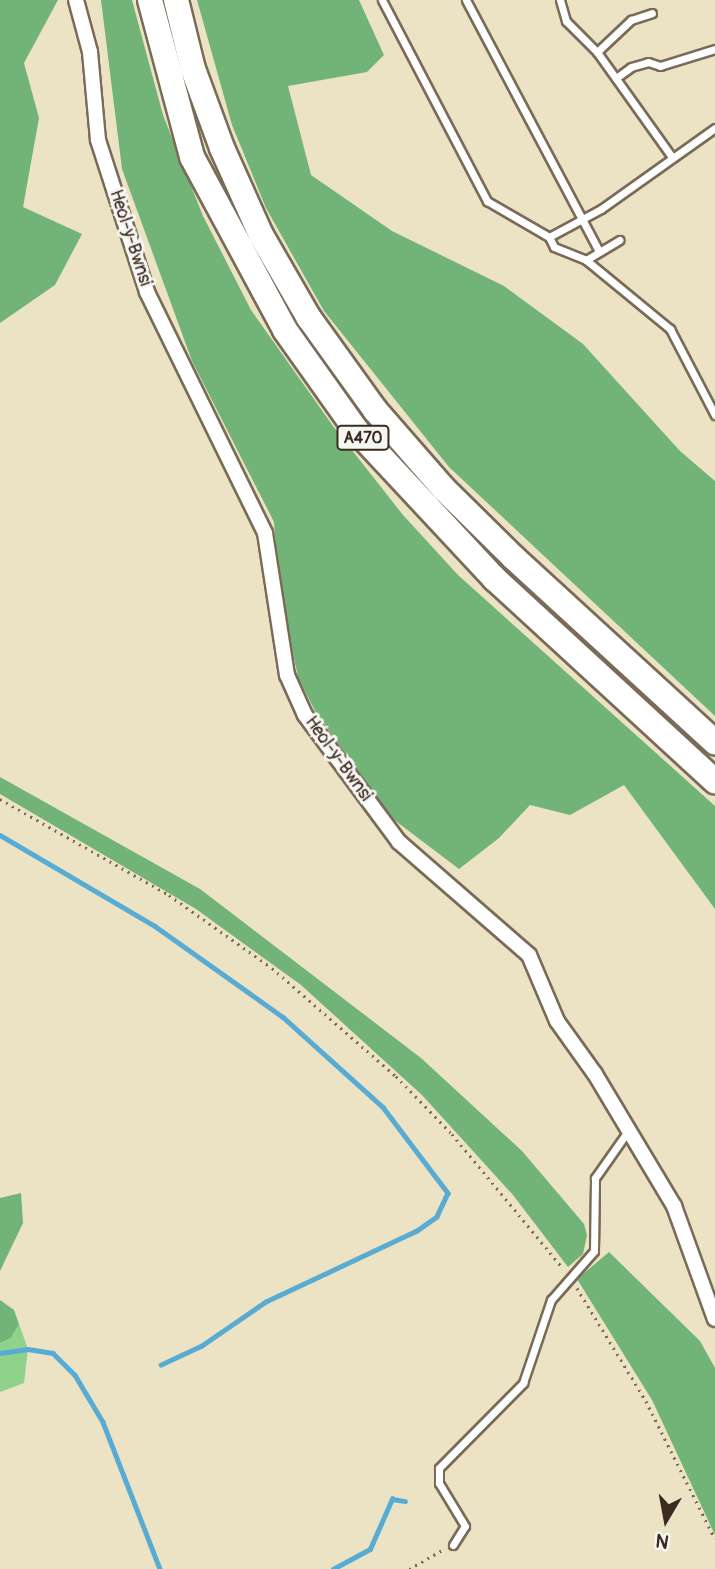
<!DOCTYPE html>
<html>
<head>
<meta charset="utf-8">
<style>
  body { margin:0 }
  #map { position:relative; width:715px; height:1569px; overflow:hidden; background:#ebe3c3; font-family:Pangolin,sans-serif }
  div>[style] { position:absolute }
  .green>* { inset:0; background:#8ed28b }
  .forest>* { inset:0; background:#72b477 }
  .stream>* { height:4.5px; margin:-2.25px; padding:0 2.25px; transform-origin:2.25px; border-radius:2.25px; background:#58abd3 }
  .path>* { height:2.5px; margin-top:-1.25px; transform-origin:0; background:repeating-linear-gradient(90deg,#796b58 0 2px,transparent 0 7px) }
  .roads { filter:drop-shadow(2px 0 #796b58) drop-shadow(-2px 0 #796b58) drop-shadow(0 2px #796b58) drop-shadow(0 -2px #796b58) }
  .lane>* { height:7px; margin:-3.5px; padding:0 3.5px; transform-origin:3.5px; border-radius:3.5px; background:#fff }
  .street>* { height:14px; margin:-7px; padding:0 7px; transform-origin:7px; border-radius:7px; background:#fff }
  .highway>* { height:24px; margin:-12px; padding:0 12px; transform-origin:12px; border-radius:12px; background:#fff }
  span { translate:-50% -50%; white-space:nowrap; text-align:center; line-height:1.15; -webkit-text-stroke:6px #f6f6f2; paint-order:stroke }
  .shield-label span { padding:2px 5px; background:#f6f6f2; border:2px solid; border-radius:5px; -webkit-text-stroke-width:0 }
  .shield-label { font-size:16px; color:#3b2a1e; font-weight:700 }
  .street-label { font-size:18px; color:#3b2a1e }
  .north { position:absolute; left:631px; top:1485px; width:70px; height:70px; -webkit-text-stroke:5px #f6f6f2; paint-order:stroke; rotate:190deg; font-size:19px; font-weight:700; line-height:28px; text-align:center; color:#3b2a1e }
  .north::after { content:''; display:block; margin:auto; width:24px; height:32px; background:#3b2a1e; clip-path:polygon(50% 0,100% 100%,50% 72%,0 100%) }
</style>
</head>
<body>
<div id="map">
  <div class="green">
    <div style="clip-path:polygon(19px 1324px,28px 1349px,24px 1383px,0 1392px,0 1343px,11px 1338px)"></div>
  </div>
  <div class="forest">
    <div style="clip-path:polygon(0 0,58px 0,24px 63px,39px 118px,23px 207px,82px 234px,55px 285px,0 323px)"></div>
    <div style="clip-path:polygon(101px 0,132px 0,163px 115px,203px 216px,251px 310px,333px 426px,403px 515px,458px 575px,715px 806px,715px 909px,624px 785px,570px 815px,530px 805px,499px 838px,459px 869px,393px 819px,315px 711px,298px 677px,279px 589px,274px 522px,192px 361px,122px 169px)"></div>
    <div style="clip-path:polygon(197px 0,359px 0,384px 55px,367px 72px,288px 86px,311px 175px,392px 231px,504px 286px,583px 344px,680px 451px,715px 481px,715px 716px,449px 467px,324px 311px,266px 208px,232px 125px)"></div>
    <div style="clip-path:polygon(0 777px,200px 889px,421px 1058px,522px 1151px,584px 1224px,587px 1235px,583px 1254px,568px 1267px,513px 1195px,422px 1095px,301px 985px,196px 909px,0 794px)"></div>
    <div style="clip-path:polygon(21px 1193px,23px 1223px,0 1271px,0 1198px)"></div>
    <div style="clip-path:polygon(609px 1252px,700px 1341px,715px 1368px,715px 1535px,652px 1400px,577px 1279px)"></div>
    <div style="clip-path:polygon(0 1300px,14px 1310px,19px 1324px,11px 1338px,0 1343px)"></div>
  </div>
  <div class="stream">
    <div style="left:0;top:835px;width:180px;rotate:30.4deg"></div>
    <div style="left:155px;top:926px;width:157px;rotate:35.4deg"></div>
    <div style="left:283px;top:1017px;width:135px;rotate:42deg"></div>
    <div style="left:383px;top:1107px;width:108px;rotate:52.9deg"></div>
    <div style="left:448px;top:1193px;width:26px;rotate:115deg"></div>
    <div style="left:437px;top:1217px;width:24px;rotate:145deg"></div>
    <div style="left:417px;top:1231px;width:167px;rotate:154.8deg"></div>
    <div style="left:266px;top:1302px;width:78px;rotate:145.5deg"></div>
    <div style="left:202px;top:1346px;width:45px;rotate:155.1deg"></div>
    <div style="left:0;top:1353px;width:28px;rotate:-8deg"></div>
    <div style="left:28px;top:1349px;width:25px;rotate:9deg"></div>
    <div style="left:53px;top:1353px;width:31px;rotate:45deg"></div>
    <div style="left:75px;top:1375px;width:55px;rotate:59.2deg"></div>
    <div style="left:103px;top:1422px;width:158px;rotate:68.8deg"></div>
    <div style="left:333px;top:1569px;width:42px;rotate:-28.4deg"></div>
    <div style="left:370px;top:1549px;width:55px;rotate:-66.3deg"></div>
    <div style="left:392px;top:1499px;width:13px;rotate:9deg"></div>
  </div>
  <div class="path">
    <div style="left:0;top:799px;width:194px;rotate:29.6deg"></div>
    <div style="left:169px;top:895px;width:126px;rotate:35.3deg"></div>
    <div style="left:272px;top:968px;width:164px;rotate:41.1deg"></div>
    <div style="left:396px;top:1076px;width:81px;rotate:46deg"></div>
    <div style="left:452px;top:1134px;width:174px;rotate:50.4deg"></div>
    <div style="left:577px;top:1288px;width:132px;rotate:58.6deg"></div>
    <div style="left:646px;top:1401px;width:154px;rotate:63.4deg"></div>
    <div style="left:409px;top:1569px;width:40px;rotate:-29.7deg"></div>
  </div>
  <div class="roads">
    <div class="lane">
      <div style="left:382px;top:0;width:227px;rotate:62.4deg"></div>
      <div style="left:487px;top:201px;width:72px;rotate:30.1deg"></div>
      <div style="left:549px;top:237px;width:11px;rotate:63deg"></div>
      <div style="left:554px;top:247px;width:35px;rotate:22deg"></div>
      <div style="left:586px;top:260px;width:109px;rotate:39.4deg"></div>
      <div style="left:670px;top:329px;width:97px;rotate:62.4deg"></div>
      <div style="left:466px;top:0;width:284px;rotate:62.1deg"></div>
      <div style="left:560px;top:0;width:22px;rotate:74deg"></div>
      <div style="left:566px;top:21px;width:44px;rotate:45deg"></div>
      <div style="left:597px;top:52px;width:129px;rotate:54.5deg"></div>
      <div style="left:597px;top:52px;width:47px;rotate:-43.3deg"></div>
      <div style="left:631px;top:20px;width:22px;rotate:-18deg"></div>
      <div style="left:616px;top:78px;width:19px;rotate:-36deg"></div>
      <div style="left:631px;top:67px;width:18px;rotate:-16deg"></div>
      <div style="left:648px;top:62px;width:13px;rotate:18deg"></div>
      <div style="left:660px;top:66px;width:58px;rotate:-17.2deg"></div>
      <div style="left:549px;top:237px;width:59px;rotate:-28.3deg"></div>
      <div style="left:601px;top:209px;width:140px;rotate:-35.4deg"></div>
      <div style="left:586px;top:260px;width:39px;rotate:-31deg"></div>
      <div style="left:453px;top:1545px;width:22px;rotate:-58deg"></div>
      <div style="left:465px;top:1526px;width:50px;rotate:-121.2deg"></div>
      <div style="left:439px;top:1483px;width:15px;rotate:-90deg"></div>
      <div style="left:439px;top:1468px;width:120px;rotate:-45.3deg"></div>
      <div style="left:523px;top:1383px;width:88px;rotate:-71.4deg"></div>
      <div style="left:551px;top:1300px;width:65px;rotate:-48.7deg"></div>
      <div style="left:594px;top:1251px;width:73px;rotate:-89.2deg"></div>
      <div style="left:595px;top:1178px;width:57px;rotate:-54.9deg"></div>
    </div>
    <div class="street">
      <div style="left:76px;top:0;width:54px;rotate:74.9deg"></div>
      <div style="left:90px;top:52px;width:88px;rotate:84.8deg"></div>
      <div style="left:98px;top:140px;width:160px;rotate:72.1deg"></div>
      <div style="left:147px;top:292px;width:268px;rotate:63.9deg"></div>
      <div style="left:265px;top:533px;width:144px;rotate:81.2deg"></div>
      <div style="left:287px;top:675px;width:44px;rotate:65.8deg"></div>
      <div style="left:305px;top:715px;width:158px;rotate:53.5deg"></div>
      <div style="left:399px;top:842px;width:172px;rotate:41deg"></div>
      <div style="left:529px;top:955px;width:72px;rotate:67deg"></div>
      <div style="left:557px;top:1021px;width:65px;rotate:54.4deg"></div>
      <div style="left:595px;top:1074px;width:154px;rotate:59.1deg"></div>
      <div style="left:674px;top:1206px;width:120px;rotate:70.1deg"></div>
    </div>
    <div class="highway">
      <div style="left:150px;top:0;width:163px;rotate:75deg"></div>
      <div style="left:192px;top:157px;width:196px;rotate:61.7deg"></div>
      <div style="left:285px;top:330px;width:123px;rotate:54.6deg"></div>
      <div style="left:356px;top:430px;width:204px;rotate:47deg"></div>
      <div style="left:495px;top:579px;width:299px;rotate:42.6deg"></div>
      <div style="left:176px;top:0;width:71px;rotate:76.2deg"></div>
      <div style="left:193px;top:69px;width:84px;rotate:69.8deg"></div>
      <div style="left:222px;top:148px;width:95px;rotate:65.9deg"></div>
      <div style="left:261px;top:235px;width:96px;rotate:60deg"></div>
      <div style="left:309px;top:318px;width:113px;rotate:54.3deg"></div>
      <div style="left:375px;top:410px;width:105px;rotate:48.9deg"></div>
      <div style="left:444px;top:489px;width:98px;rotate:44.6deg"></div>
      <div style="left:514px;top:558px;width:273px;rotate:42.5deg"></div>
    </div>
  </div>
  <div class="shield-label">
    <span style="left:363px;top:438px">A470</span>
  </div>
  <div class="street-label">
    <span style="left:130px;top:238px;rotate:72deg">Heol-y-Bwnsi</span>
    <span style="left:338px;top:759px;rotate:54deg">Heol-y-Bwnsi</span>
  </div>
  <div class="north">N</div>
</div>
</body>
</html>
